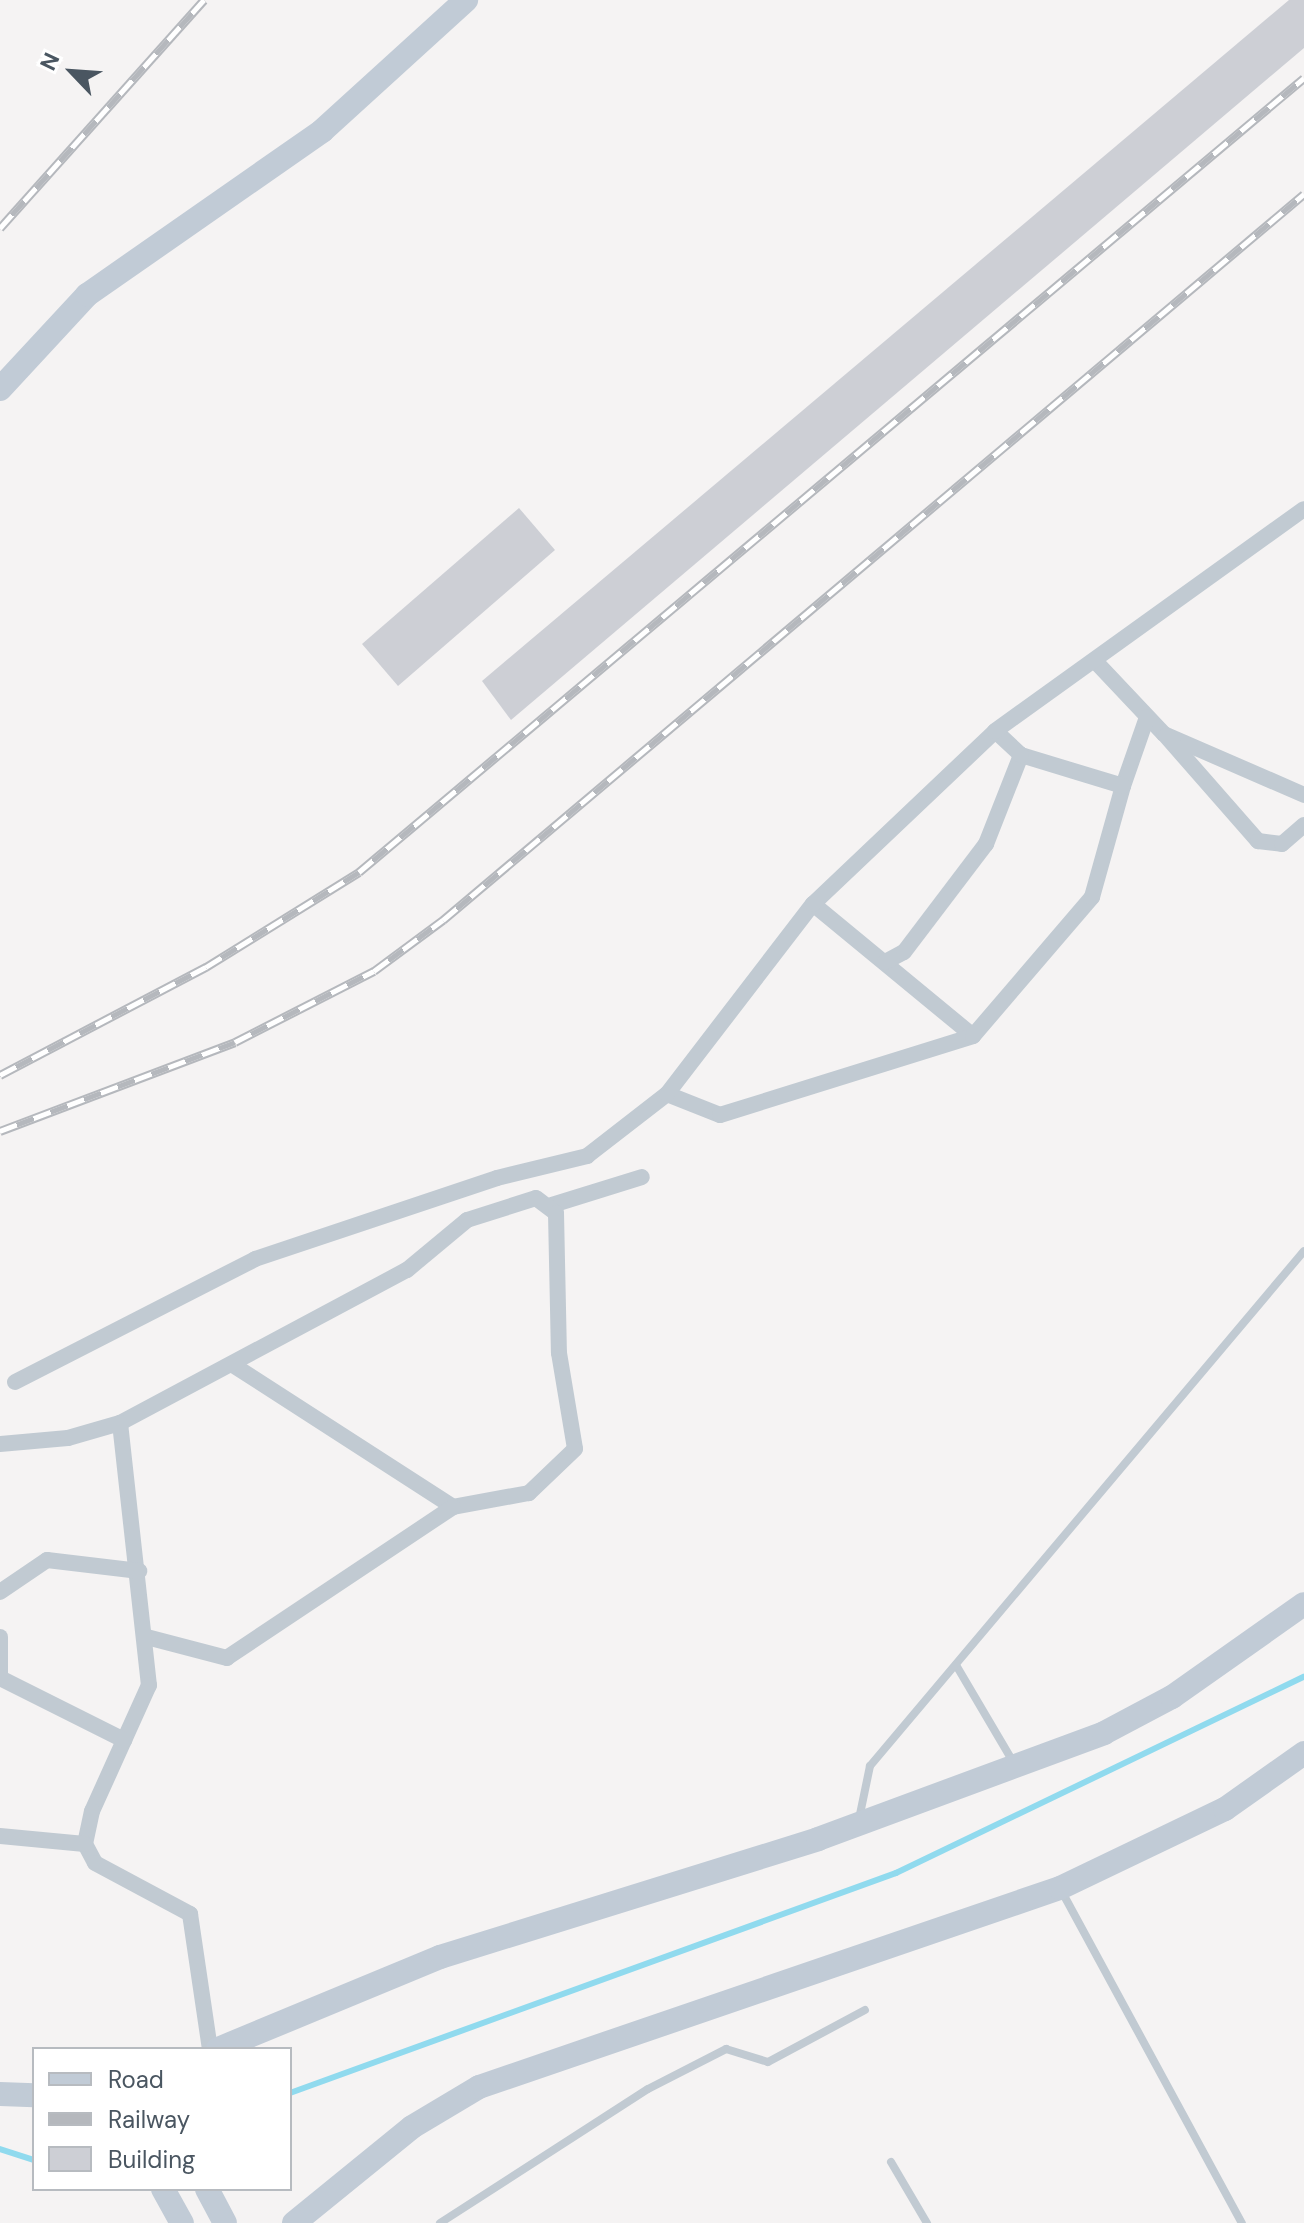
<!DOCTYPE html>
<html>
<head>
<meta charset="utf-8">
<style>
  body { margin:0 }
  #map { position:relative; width:1304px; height:2223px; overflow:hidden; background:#f5f3f3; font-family:"DM Sans",sans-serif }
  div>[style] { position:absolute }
  .stream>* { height:6px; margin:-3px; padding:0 3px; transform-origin:3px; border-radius:3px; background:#90daee }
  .building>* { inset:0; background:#cdcfd5 }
  .lane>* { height:8px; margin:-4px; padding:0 4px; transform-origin:4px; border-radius:4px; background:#c1cad2 }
  .street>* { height:16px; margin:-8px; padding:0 8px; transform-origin:8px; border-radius:8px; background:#c1cad2 }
  .secondary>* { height:24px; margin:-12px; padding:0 12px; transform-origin:12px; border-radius:12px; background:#c1cbd6 }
  .rail>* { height:9px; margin-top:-4.5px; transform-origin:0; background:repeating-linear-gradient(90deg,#fff 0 18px,#b5b8bd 0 36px); box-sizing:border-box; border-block:2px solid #b5b8bd }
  span { translate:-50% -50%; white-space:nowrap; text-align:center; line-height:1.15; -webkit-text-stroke:6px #fff; paint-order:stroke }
  .legend { position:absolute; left:32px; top:2047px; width:260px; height:144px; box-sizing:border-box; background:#fff; border:2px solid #b7bbc0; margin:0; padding:10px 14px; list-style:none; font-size:24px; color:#4a5661 }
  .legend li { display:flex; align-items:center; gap:16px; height:40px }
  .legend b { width:40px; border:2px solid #b7bbc0 }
  .north { position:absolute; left:32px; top:32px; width:80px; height:80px; -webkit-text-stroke:6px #fff; paint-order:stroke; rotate:295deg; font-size:22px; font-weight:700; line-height:32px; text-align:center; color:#4a5661 }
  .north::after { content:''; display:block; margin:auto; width:28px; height:36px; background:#4a5661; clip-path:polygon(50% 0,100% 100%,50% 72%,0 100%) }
</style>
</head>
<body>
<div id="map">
  <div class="stream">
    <div style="left:290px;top:2093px;width:645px;rotate:-19.95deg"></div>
    <div style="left:896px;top:1873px;width:453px;rotate:-25.7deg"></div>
    <div style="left:0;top:2149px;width:36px;rotate:18deg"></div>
  </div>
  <div class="building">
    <div style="clip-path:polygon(1289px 0,1304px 0,1304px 48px,511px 720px,482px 681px)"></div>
    <div style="clip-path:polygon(519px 508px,555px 550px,398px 686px,362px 644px)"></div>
  </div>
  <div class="lane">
    <div style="left:956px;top:1665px;width:116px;rotate:59.5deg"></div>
    <div style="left:859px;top:1819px;width:54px;rotate:-78.3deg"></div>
    <div style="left:870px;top:1766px;width:673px;rotate:-49.88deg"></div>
    <div style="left:1061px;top:1890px;width:379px;rotate:61.5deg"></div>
    <div style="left:891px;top:2162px;width:71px;rotate:59.5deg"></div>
    <div style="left:440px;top:2223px;width:247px;rotate:-32.8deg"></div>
    <div style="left:648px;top:2089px;width:88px;rotate:-27.1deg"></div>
    <div style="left:726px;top:2049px;width:44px;rotate:17.2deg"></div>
    <div style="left:768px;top:2062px;width:110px;rotate:-28.2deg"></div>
  </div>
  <div class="street">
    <div style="left:1095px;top:661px;width:100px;rotate:46.6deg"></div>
    <div style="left:1164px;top:734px;width:153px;rotate:23.5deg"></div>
    <div style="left:1166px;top:736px;width:140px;rotate:48.8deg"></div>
    <div style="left:1258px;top:841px;width:24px;rotate:7deg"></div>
    <div style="left:1282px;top:844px;width:29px;rotate:-41deg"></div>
    <div style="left:1123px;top:786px;width:73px;rotate:-70.8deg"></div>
    <div style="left:813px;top:904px;width:207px;rotate:39.5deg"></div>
    <div style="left:885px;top:962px;width:21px;rotate:-28deg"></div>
    <div style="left:904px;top:952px;width:136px;rotate:-52.8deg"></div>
    <div style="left:986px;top:844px;width:96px;rotate:-68.5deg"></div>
    <div style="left:667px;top:1094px;width:57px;rotate:21.6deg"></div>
    <div style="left:720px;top:1115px;width:265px;rotate:-17.3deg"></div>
    <div style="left:973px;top:1036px;width:183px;rotate:-49.4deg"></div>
    <div style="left:1092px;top:897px;width:115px;rotate:-74.4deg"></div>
    <div style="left:1123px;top:786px;width:107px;rotate:-163.1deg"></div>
    <div style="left:1021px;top:755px;width:35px;rotate:-137deg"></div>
    <div style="left:552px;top:1205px;width:94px;rotate:-17.3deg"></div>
    <div style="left:233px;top:1365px;width:262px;rotate:32.8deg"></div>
    <div style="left:15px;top:1382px;width:270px;rotate:-27.1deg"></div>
    <div style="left:255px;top:1259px;width:255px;rotate:-18.5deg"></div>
    <div style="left:497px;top:1178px;width:93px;rotate:-13.7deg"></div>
    <div style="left:587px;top:1156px;width:101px;rotate:-37.8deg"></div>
    <div style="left:667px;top:1094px;width:240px;rotate:-52.5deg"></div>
    <div style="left:813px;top:904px;width:251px;rotate:-43.5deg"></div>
    <div style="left:995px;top:731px;width:380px;rotate:-35.7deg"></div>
    <div style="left:120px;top:1423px;width:325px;rotate:-28.1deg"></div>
    <div style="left:407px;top:1270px;width:78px;rotate:-39.8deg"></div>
    <div style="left:467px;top:1220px;width:72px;rotate:-17.7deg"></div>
    <div style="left:536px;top:1198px;width:25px;rotate:37deg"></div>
    <div style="left:556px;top:1213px;width:140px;rotate:88.8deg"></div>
    <div style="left:559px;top:1353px;width:97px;rotate:80.5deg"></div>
    <div style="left:575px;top:1449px;width:64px;rotate:136.3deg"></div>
    <div style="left:529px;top:1493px;width:77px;rotate:169.6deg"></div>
    <div style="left:453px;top:1507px;width:272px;rotate:146.3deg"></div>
    <div style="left:227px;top:1658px;width:83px;rotate:-165.3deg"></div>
    <div style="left:0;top:1444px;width:68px;rotate:-5deg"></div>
    <div style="left:68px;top:1438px;width:54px;rotate:-16.1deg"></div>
    <div style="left:120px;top:1423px;width:264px;rotate:83.7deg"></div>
    <div style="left:149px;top:1685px;width:138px;rotate:114.3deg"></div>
    <div style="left:92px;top:1811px;width:34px;rotate:102deg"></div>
    <div style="left:85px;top:1844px;width:21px;rotate:62deg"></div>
    <div style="left:95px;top:1863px;width:108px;rotate:28.2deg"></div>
    <div style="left:190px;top:1914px;width:136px;rotate:81.6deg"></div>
    <div style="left:0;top:1592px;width:57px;rotate:-34.2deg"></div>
    <div style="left:47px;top:1560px;width:93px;rotate:6.8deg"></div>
    <div style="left:0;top:1637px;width:39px;rotate:90deg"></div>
    <div style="left:0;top:1678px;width:139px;rotate:26.6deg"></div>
    <div style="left:0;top:1836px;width:85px;rotate:5.4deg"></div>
  </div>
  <div class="secondary">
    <div style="left:0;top:389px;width:128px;rotate:-47.2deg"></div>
    <div style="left:87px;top:295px;width:287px;rotate:-34.9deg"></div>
    <div style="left:322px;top:131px;width:195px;rotate:-42.3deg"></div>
    <div style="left:218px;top:2049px;width:240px;rotate:-22.5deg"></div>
    <div style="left:440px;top:1957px;width:396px;rotate:-17.3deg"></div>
    <div style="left:818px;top:1839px;width:305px;rotate:-20.3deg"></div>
    <div style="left:1104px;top:1733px;width:77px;rotate:-27.9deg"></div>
    <div style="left:1172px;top:1697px;width:161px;rotate:-35.2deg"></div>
    <div style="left:0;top:2094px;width:34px;rotate:2deg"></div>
    <div style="left:163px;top:2189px;width:39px;rotate:61deg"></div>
    <div style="left:207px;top:2189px;width:38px;rotate:62deg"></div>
    <div style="left:294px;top:2223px;width:152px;rotate:-39.1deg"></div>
    <div style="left:412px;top:2127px;width:78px;rotate:-30.8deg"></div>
    <div style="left:479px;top:2087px;width:614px;rotate:-18.91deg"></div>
    <div style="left:1060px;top:1888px;width:183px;rotate:-25.6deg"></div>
    <div style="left:1225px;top:1809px;width:97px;rotate:-35.3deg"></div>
  </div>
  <div class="rail">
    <div style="left:0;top:228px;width:306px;rotate:-48.2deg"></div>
    <div style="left:0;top:1075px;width:233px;rotate:-27.7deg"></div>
    <div style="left:206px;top:967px;width:180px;rotate:-31.8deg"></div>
    <div style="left:359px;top:872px;width:1234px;rotate:-40.04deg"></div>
    <div style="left:0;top:1131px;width:251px;rotate:-20.7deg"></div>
    <div style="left:235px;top:1042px;width:156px;rotate:-27.1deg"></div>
    <div style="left:374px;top:971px;width:86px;rotate:-36.5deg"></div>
    <div style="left:443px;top:920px;width:1126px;rotate:-40.14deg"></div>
  </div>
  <ul class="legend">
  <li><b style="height:10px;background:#c1cbd6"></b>Road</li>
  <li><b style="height:10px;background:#b5b8bd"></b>Railway</li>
  <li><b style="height:22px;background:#cdcfd5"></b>Building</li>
  </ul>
  <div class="north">N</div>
</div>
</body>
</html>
